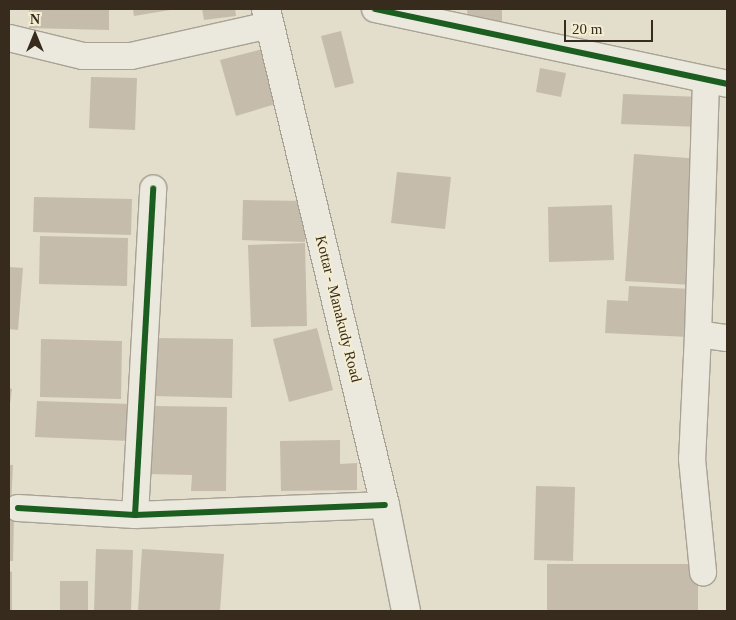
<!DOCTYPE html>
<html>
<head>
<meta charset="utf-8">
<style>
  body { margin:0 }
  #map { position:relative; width:736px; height:620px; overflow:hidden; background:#e3ddcb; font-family:Georgia,serif }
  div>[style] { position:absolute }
  .building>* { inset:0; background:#c6bcac }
  .roads { filter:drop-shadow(1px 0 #a8a295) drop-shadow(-1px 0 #a8a295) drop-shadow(0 1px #a8a295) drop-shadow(0 -1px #a8a295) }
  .minor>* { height:26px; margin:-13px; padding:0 13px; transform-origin:13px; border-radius:13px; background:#ebe8dd }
  .secondary>* { height:28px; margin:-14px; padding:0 14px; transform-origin:14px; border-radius:14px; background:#ebe8dd }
  .cycleway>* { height:6px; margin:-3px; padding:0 3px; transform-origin:3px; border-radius:3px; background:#1b5e20 }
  span { translate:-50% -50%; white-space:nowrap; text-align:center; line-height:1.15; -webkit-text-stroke:4px #f4edd1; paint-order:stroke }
  .street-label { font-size:15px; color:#362b1d }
  .frame { position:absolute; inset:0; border:10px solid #362b1d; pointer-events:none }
  .north { position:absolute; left:10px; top:10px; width:50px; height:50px; -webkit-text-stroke:4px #f4edd1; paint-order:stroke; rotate:0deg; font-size:14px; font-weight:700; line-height:20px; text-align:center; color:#362b1d }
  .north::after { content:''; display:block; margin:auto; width:18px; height:22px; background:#362b1d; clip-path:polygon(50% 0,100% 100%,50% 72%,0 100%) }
  .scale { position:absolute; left:564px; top:20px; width:89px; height:22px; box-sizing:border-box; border:2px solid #362b1d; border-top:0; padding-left:6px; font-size:15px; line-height:18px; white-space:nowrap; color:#362b1d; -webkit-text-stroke:4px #f4edd1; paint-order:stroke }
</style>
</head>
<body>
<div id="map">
  <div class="building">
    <div style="clip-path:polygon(29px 9px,109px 9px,109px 30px,29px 28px)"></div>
    <div style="clip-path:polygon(133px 9px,170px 9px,170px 10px,134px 16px)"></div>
    <div style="clip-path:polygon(202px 9px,235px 9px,236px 16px,204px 20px)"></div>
    <div style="clip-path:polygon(467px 9px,502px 9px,502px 27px,468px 28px)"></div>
    <div style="clip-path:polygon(341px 31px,354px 83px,335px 88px,321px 36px)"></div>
    <div style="clip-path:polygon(263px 49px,279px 103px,236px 116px,220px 60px)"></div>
    <div style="clip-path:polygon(540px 68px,566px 73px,561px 97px,536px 92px)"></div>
    <div style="clip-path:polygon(91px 77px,137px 78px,135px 130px,89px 128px)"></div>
    <div style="clip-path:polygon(623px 94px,701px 97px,700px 127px,621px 124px)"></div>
    <div style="clip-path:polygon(634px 154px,701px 159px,692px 285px,625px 281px)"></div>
    <div style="clip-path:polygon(397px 172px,451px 177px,445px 229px,391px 223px)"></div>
    <div style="clip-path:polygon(34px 197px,132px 199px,131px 235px,33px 232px)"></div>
    <div style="clip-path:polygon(243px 200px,306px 201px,305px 242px,242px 240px)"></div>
    <div style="clip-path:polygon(612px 205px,614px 260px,549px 262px,548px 207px)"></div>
    <div style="clip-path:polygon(40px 236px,128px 238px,127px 286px,39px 284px)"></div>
    <div style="clip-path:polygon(305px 243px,307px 326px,251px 327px,248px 245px)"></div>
    <div style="clip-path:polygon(9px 267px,23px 268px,18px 330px,9px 329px)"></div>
    <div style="clip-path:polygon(629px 286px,692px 289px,689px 337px,605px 333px,607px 300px,628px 301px)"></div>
    <div style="clip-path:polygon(317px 328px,333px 390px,289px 402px,273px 339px)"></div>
    <div style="clip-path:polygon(156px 338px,233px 339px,232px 398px,154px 396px)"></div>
    <div style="clip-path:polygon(41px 339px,122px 341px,121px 399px,40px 397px)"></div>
    <div style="clip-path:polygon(9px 388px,12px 389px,10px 404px,9px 404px)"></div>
    <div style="clip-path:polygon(37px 401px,131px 404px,130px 441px,35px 437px)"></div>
    <div style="clip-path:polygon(151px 406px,227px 407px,226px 491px,191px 491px,192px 475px,150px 474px)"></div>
    <div style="clip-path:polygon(340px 440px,340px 464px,357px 463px,357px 490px,281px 491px,280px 441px)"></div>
    <div style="clip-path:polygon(9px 465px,13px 465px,11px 507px,9px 507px)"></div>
    <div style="clip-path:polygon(536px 486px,575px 487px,573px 561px,534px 560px)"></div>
    <div style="clip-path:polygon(9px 513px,14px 513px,13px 561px,9px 561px)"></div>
    <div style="clip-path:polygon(96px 549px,133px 550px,131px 611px,94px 611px)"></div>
    <div style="clip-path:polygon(142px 549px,224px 554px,220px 611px,138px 611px)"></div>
    <div style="clip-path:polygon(547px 564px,698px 564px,698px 611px,547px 611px)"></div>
    <div style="clip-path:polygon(9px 571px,12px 572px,12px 611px,9px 611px)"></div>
    <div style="clip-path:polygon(60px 581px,88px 581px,88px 611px,60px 611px)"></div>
  </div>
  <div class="roads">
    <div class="minor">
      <div style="left:375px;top:9px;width:360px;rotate:12deg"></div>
      <div style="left:9px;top:38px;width:76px;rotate:13.7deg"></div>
      <div style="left:83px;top:56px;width:48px"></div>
      <div style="left:131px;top:56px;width:142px;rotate:-12.6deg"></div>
      <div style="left:706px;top:81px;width:253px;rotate:91.8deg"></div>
      <div style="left:698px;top:334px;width:29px;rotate:8deg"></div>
      <div style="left:698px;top:334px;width:125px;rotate:92.7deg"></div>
      <div style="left:692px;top:459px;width:114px;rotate:84.4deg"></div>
      <div style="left:18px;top:508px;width:117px;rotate:3.4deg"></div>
      <div style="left:135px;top:515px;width:250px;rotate:-2.3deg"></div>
      <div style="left:135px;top:515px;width:327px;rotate:-86.8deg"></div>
    </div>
    <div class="secondary">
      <div style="left:266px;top:9px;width:510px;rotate:76.51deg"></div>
      <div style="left:385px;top:505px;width:108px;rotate:78.8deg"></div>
    </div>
  </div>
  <div class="cycleway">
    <div style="left:375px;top:9px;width:360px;rotate:12deg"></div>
    <div style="left:18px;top:508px;width:117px;rotate:3.4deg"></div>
    <div style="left:135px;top:515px;width:250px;rotate:-2.3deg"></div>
    <div style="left:135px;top:515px;width:327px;rotate:-86.8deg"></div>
  </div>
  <div class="street-label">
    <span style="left:338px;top:309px;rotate:76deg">Kottar - Manakudy Road</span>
  </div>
  <div class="frame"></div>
  <div class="north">N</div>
  <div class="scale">20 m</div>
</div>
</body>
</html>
